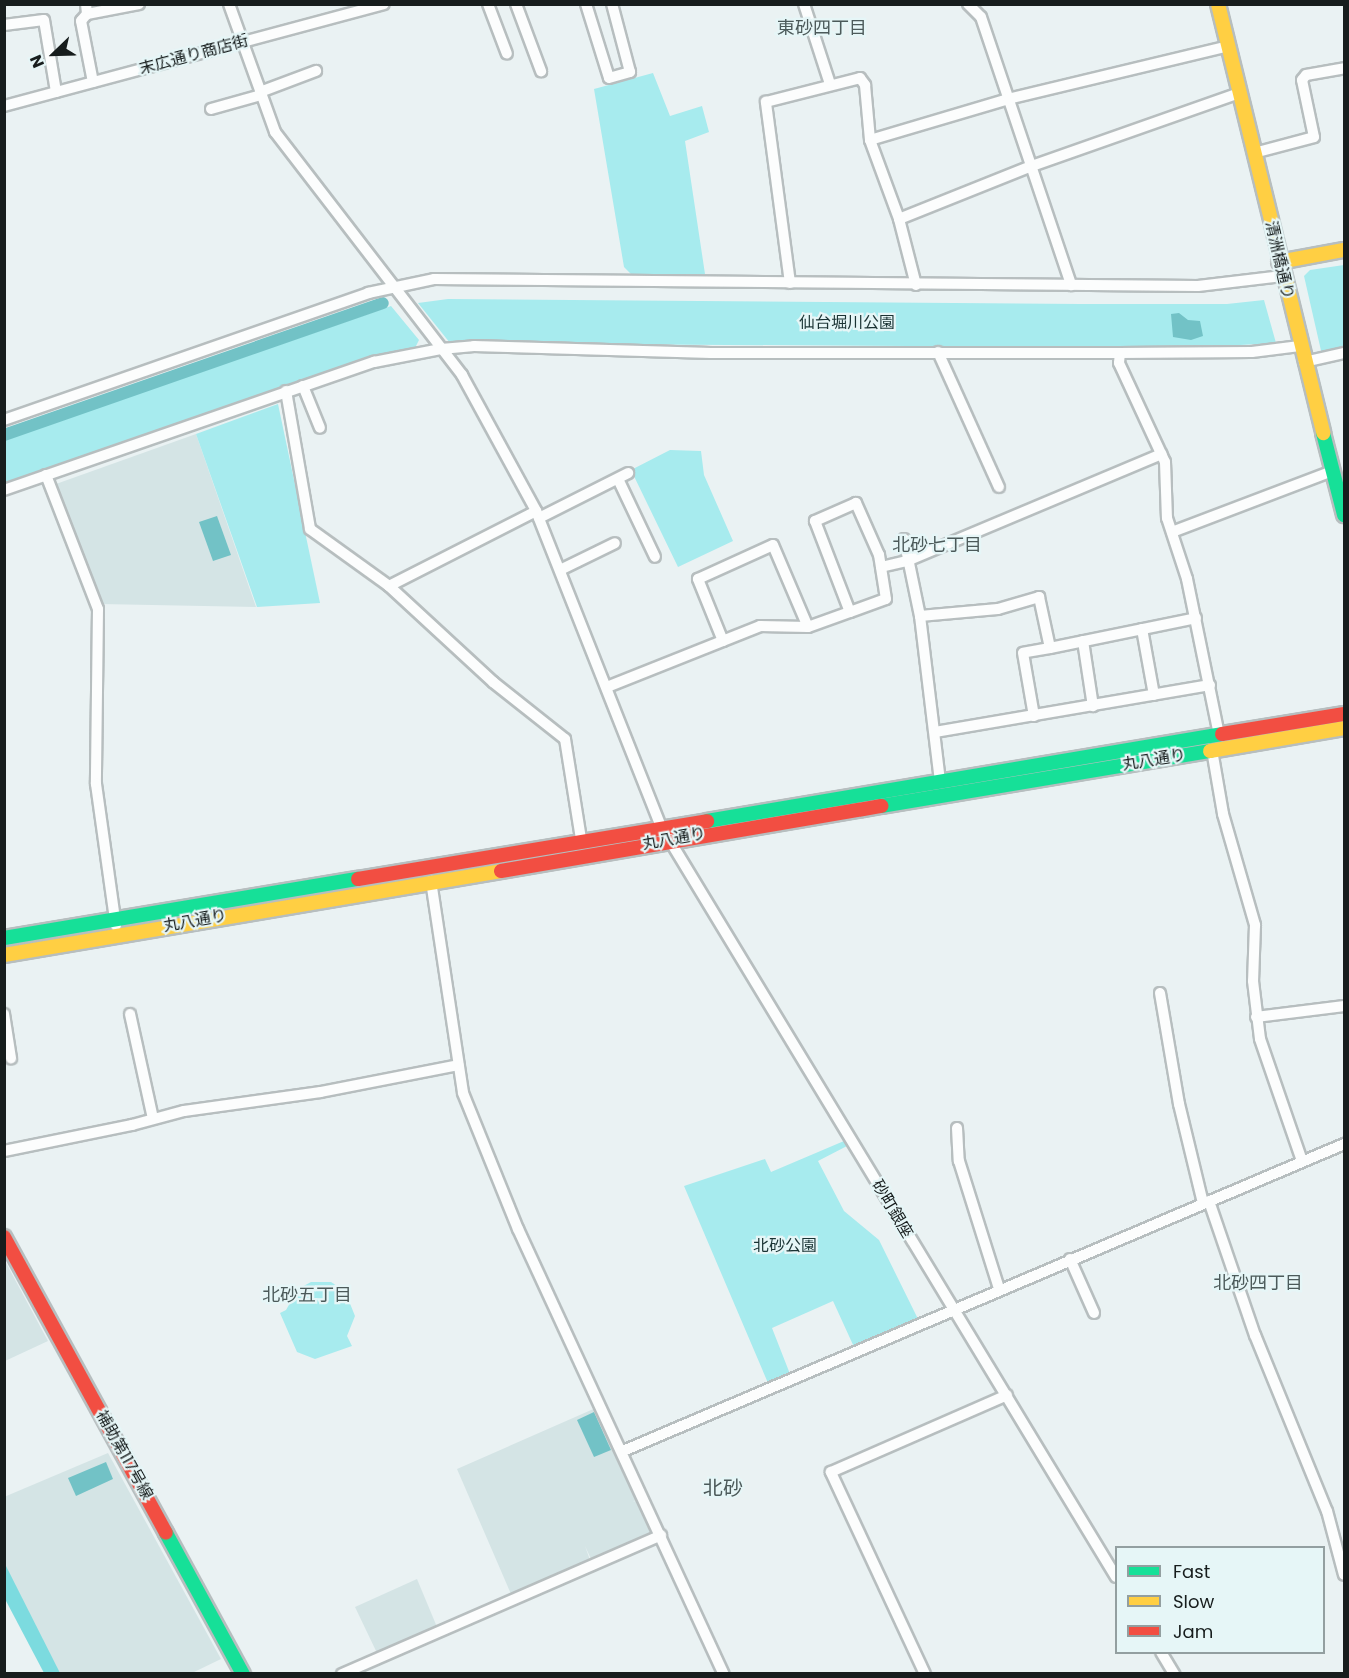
<!DOCTYPE html>
<html>
<head>
<meta charset="utf-8">
<style>
  body { margin:0 }
  #map { position:relative; width:1349px; height:1678px; overflow:hidden; background:#eaf2f3; font-family:Poppins,"Noto Sans JP",sans-serif }
  div>[style] { position:absolute }
  .built>* { inset:0; background:#d4e4e5 }
  .green>* { inset:0; background:#a7ebee }
  .forest>* { inset:0; background:#7cdbdf }
  .water>* { inset:0; background:#72c2c6 }
  .canal>* { height:12px; margin:-6px; padding:0 6px; transform-origin:6px; border-radius:6px; background:#72c2c6 }
  .roads { filter:drop-shadow(2px 0 #b7bebf) drop-shadow(-2px 0 #b7bebf) drop-shadow(0 2px #b7bebf) drop-shadow(0 -2px #b7bebf) }
  .street>* { height:10px; margin:-5px; padding:0 5px; transform-origin:5px; border-radius:5px; background:#fcfdfd }
  .fast>* { height:14px; margin:-7px; padding:0 7px; transform-origin:7px; border-radius:7px; background:#16e098 }
  .slow>* { height:14px; margin:-7px; padding:0 7px; transform-origin:7px; border-radius:7px; background:#ffcf43 }
  .jam>* { height:14px; margin:-7px; padding:0 7px; transform-origin:7px; border-radius:7px; background:#f24e42 }
  span { translate:-50% -50%; white-space:nowrap; text-align:center; line-height:1.15; -webkit-text-stroke:4.5px #e6f6f7; paint-order:stroke }
  .street-label { font-size:16px; color:#171d1d }
  .park-label { font-size:16px; color:#1a3334 }
  .neighbourhood-label { font-size:18px; color:#4c5a5a }
  .quarter-label { font-size:20px; color:#4c5a5a }
  .frame { position:absolute; inset:0; border:6px solid #171d1d; pointer-events:none }
  .legend { position:absolute; left:1115px; top:1546px; width:210px; height:108px; box-sizing:border-box; background:#e6f6f7; border:2px solid #939fa0; margin:0; padding:8px 10px; list-style:none; font-size:18px; color:#171d1d }
  .legend li { display:flex; align-items:center; gap:12px; height:30px }
  .legend b { width:30px; border:2px solid #939fa0 }
  .north { position:absolute; left:24px; top:24px; width:60px; height:60px; -webkit-text-stroke:4px #e6f6f7; paint-order:stroke; rotate:247deg; font-size:16px; font-weight:700; line-height:24px; text-align:center; color:#171d1d }
  .north::after { content:''; display:block; margin:auto; width:21px; height:27px; background:#171d1d; clip-path:polygon(50% 0,100% 100%,50% 72%,0 100%) }
</style>
</head>
<body>
<div id="map">
  <div class="built">
    <div style="clip-path:polygon(196px 434px,256px 607px,100px 604px,56px 484px)"></div>
    <div style="clip-path:polygon(5px 1261px,48px 1341px,5px 1361px,4px 1361px)"></div>
    <div style="clip-path:polygon(598px 1407px,637px 1499px,633px 1502px,638px 1500px,652px 1533px,591px 1559px,585px 1546px,590px 1560px,511px 1594px,457px 1469px)"></div>
    <div style="clip-path:polygon(108px 1453px,221px 1659px,192px 1673px,59px 1673px,5px 1571px,4px 1497px)"></div>
    <div style="clip-path:polygon(417px 1579px,437px 1627px,377px 1653px,355px 1607px)"></div>
  </div>
  <div class="green">
    <div style="clip-path:polygon(653px 73px,670px 116px,702px 106px,709px 132px,685px 141px,705px 274px,633px 276px,624px 267px,594px 89px)"></div>
    <div style="clip-path:polygon(1344px 265px,1344px 350px,1322px 355px,1304px 276px,1310px 270px)"></div>
    <div style="clip-path:polygon(448px 299px,1081px 304px,1227px 304px,1264px 300px,1276px 343px,1186px 348px,450px 343px,418px 303px)"></div>
    <div style="clip-path:polygon(391px 306px,419px 340px,415px 348px,390px 352px,5px 488px,5px 440px)"></div>
    <div style="clip-path:polygon(278px 404px,320px 603px,257px 607px,196px 434px)"></div>
    <div style="clip-path:polygon(670px 450px,701px 451px,704px 475px,733px 541px,678px 567px,631px 470px)"></div>
    <div style="clip-path:polygon(844px 1141px,847px 1146px,818px 1161px,844px 1211px,879px 1240px,918px 1319px,854px 1347px,833px 1301px,772px 1328px,790px 1374px,768px 1383px,684px 1186px,765px 1159px,771px 1172px)"></div>
    <div style="clip-path:polygon(311px 1282px,331px 1282px,345px 1291px,355px 1316px,347px 1336px,352px 1346px,315px 1359px,297px 1352px,280px 1313px,286px 1310px,298px 1289px)"></div>
  </div>
  <div class="forest">
    <div style="clip-path:polygon(4px 1564px,5px 1564px,60px 1673px,44px 1673px,5px 1599px)"></div>
  </div>
  <div class="water">
    <div style="clip-path:polygon(1179px 313px,1188px 320px,1200px 321px,1203px 336px,1191px 340px,1173px 337px,1171px 314px)"></div>
    <div style="clip-path:polygon(217px 516px,231px 555px,213px 561px,199px 522px)"></div>
    <div style="clip-path:polygon(594px 1412px,611px 1450px,594px 1457px,577px 1420px)"></div>
    <div style="clip-path:polygon(106px 1462px,113px 1479px,76px 1496px,68px 1478px)"></div>
  </div>
  <div class="canal">
    <div style="left:4px;top:435px;width:401px;rotate:-19.2deg"></div>
  </div>
  <div class="roads">
    <div class="street">
      <div style="left:86px;top:4px;width:10px;rotate:84deg"></div>
      <div style="left:87px;top:14px;width:9px;rotate:131deg"></div>
      <div style="left:81px;top:21px;width:62px;rotate:78.9deg"></div>
      <div style="left:229px;top:4px;width:136px;rotate:70.2deg"></div>
      <div style="left:275px;top:132px;width:307px;rotate:52.4deg"></div>
      <div style="left:462px;top:375px;width:155px;rotate:61.4deg"></div>
      <div style="left:536px;top:511px;width:339px;rotate:68.4deg"></div>
      <div style="left:661px;top:826px;width:878px;rotate:58.79deg"></div>
      <div style="left:488px;top:4px;width:53px;rotate:69.2deg"></div>
      <div style="left:516px;top:4px;width:72px;rotate:69.5deg"></div>
      <div style="left:586px;top:4px;width:77px;rotate:72.7deg"></div>
      <div style="left:609px;top:78px;width:22px;rotate:-16deg"></div>
      <div style="left:630px;top:72px;width:70px;rotate:-104.8deg"></div>
      <div style="left:804px;top:4px;width:84px;rotate:72deg"></div>
      <div style="left:968px;top:4px;width:18px;rotate:45deg"></div>
      <div style="left:981px;top:17px;width:283px;rotate:71.4deg"></div>
      <div style="left:87px;top:14px;width:53px;rotate:-10.9deg"></div>
      <div style="left:4px;top:25px;width:40px;rotate:-7.1deg"></div>
      <div style="left:44px;top:20px;width:73px;rotate:80.5deg"></div>
      <div style="left:260px;top:92px;width:60px;rotate:-20.6deg"></div>
      <div style="left:4px;top:106px;width:393px;rotate:-15deg"></div>
      <div style="left:211px;top:109px;width:52px;rotate:-15.6deg"></div>
      <div style="left:870px;top:140px;width:144px;rotate:-16.5deg"></div>
      <div style="left:1008px;top:99px;width:226px;rotate:-13.5deg"></div>
      <div style="left:1254px;top:153px;width:62px;rotate:-14.9deg"></div>
      <div style="left:1314px;top:137px;width:58px;rotate:-101.9deg"></div>
      <div style="left:1302px;top:80px;width:6px;rotate:-51deg"></div>
      <div style="left:1306px;top:75px;width:39px;rotate:-10deg"></div>
      <div style="left:899px;top:219px;width:140px;rotate:-21.8deg"></div>
      <div style="left:1029px;top:167px;width:223px;rotate:-19.4deg"></div>
      <div style="left:790px;top:283px;width:183px;rotate:-97.6deg"></div>
      <div style="left:766px;top:102px;width:97px;rotate:-14.3deg"></div>
      <div style="left:860px;top:78px;width:9px;rotate:54deg"></div>
      <div style="left:865px;top:85px;width:55px;rotate:84.8deg"></div>
      <div style="left:870px;top:140px;width:84px;rotate:69.8deg"></div>
      <div style="left:899px;top:219px;width:68px;rotate:75.6deg"></div>
      <div style="left:938px;top:352px;width:148px;rotate:65.7deg"></div>
      <div style="left:1120px;top:353px;width:10px;rotate:96deg"></div>
      <div style="left:1119px;top:363px;width:109px;rotate:65.1deg"></div>
      <div style="left:1165px;top:462px;width:56px;rotate:88deg"></div>
      <div style="left:1167px;top:518px;width:64px;rotate:71.8deg"></div>
      <div style="left:1187px;top:579px;width:159px;rotate:78.4deg"></div>
      <div style="left:1304px;top:362px;width:41px;rotate:-12.7deg"></div>
      <div style="left:303px;top:386px;width:45px;rotate:68deg"></div>
      <div style="left:286px;top:391px;width:140px;rotate:80.1deg"></div>
      <div style="left:310px;top:529px;width:97px;rotate:35.8deg"></div>
      <div style="left:389px;top:586px;width:142px;rotate:42.7deg"></div>
      <div style="left:493px;top:682px;width:92px;rotate:38.4deg"></div>
      <div style="left:565px;top:739px;width:101px;rotate:80.9deg"></div>
      <div style="left:4px;top:420px;width:386px;rotate:-19.2deg"></div>
      <div style="left:368px;top:293px;width:67px;rotate:-12deg"></div>
      <div style="left:434px;top:279px;width:764px;rotate:0.52deg"></div>
      <div style="left:1198px;top:286px;width:85px;rotate:-6.8deg"></div>
      <div style="left:46px;top:475px;width:144px;rotate:68.8deg"></div>
      <div style="left:98px;top:609px;width:175px;rotate:90.7deg"></div>
      <div style="left:96px;top:784px;width:143px;rotate:82deg"></div>
      <div style="left:618px;top:479px;width:86px;rotate:64.6deg"></div>
      <div style="left:4px;top:490px;width:392px;rotate:-19.1deg"></div>
      <div style="left:374px;top:362px;width:68px;rotate:-11deg"></div>
      <div style="left:441px;top:349px;width:33px;rotate:-5deg"></div>
      <div style="left:474px;top:346px;width:237px;rotate:1.7deg"></div>
      <div style="left:711px;top:353px;width:408px"></div>
      <div style="left:1119px;top:353px;width:133px;rotate:-0.4deg"></div>
      <div style="left:1252px;top:352px;width:48px;rotate:-7.1deg"></div>
      <div style="left:539px;top:518px;width:100px;rotate:-26.8deg"></div>
      <div style="left:1172px;top:532px;width:172px;rotate:-20.8deg"></div>
      <div style="left:904px;top:539px;width:79px;rotate:78.3deg"></div>
      <div style="left:920px;top:616px;width:167px;rotate:83.1deg"></div>
      <div style="left:881px;top:567px;width:27px;rotate:-13deg"></div>
      <div style="left:907px;top:561px;width:276px;rotate:-22.8deg"></div>
      <div style="left:560px;top:570px;width:61px;rotate:-26.1deg"></div>
      <div style="left:389px;top:586px;width:165px;rotate:-27deg"></div>
      <div style="left:920px;top:616px;width:78px;rotate:-5.1deg"></div>
      <div style="left:998px;top:609px;width:43px;rotate:-16.3deg"></div>
      <div style="left:1039px;top:597px;width:52px;rotate:77.8deg"></div>
      <div style="left:1050px;top:648px;width:27px;rotate:170deg"></div>
      <div style="left:1023px;top:653px;width:64px;rotate:80.1deg"></div>
      <div style="left:1142px;top:629px;width:67px;rotate:79.7deg"></div>
      <div style="left:723px;top:641px;width:67px;rotate:-112deg"></div>
      <div style="left:698px;top:579px;width:82px;rotate:-24.4deg"></div>
      <div style="left:773px;top:545px;width:89px;rotate:66.9deg"></div>
      <div style="left:1083px;top:641px;width:66px;rotate:81.3deg"></div>
      <div style="left:1050px;top:648px;width:149px;rotate:-11.6deg"></div>
      <div style="left:607px;top:687px;width:165px;rotate:-21.7deg"></div>
      <div style="left:760px;top:626px;width:48px;rotate:1.2deg"></div>
      <div style="left:808px;top:627px;width:45px;rotate:-19.7deg"></div>
      <div style="left:850px;top:612px;width:38px;rotate:-20deg"></div>
      <div style="left:886px;top:599px;width:45px;rotate:-99deg"></div>
      <div style="left:879px;top:555px;width:57px;rotate:-113.9deg"></div>
      <div style="left:856px;top:503px;width:45px;rotate:156.3deg"></div>
      <div style="left:815px;top:521px;width:97px;rotate:69deg"></div>
      <div style="left:935px;top:732px;width:279px;rotate:-9.7deg"></div>
      <div style="left:1212px;top:750px;width:65px;rotate:80.2deg"></div>
      <div style="left:1223px;top:814px;width:116px;rotate:73.9deg"></div>
      <div style="left:1255px;top:925px;width:56px;rotate:92deg"></div>
      <div style="left:1253px;top:981px;width:58px;rotate:83.1deg"></div>
      <div style="left:1260px;top:1039px;width:129px;rotate:71deg"></div>
      <div style="left:431px;top:881px;width:214px;rotate:81.4deg"></div>
      <div style="left:463px;top:1093px;width:147px;rotate:68deg"></div>
      <div style="left:518px;top:1229px;width:490px;rotate:65.2deg"></div>
      <div style="left:1160px;top:993px;width:113px;rotate:80.3deg"></div>
      <div style="left:1179px;top:1104px;width:102px;rotate:76.4deg"></div>
      <div style="left:4px;top:1014px;width:45px;rotate:81deg"></div>
      <div style="left:130px;top:1014px;width:107px;rotate:77.6deg"></div>
      <div style="left:1256px;top:1017px;width:89px;rotate:-7.1deg"></div>
      <div style="left:957px;top:1128px;width:33px;rotate:87deg"></div>
      <div style="left:959px;top:1161px;width:134px;rotate:72.6deg"></div>
      <div style="left:4px;top:1151px;width:131px;rotate:-11.5deg"></div>
      <div style="left:132px;top:1125px;width:54px;rotate:-15.1deg"></div>
      <div style="left:184px;top:1111px;width:138px;rotate:-7.9deg"></div>
      <div style="left:321px;top:1092px;width:140px;rotate:-11.1deg"></div>
      <div style="left:1209px;top:1201px;width:142px;rotate:71.1deg"></div>
      <div style="left:1255px;top:1335px;width:190px;rotate:67.8deg"></div>
      <div style="left:1327px;top:1511px;width:66px;rotate:75.1deg"></div>
      <div style="left:1070px;top:1259px;width:59px;rotate:66deg"></div>
      <div style="left:623px;top:1451px;width:784px;rotate:-23.06deg"></div>
      <div style="left:1161px;top:1652px;width:26px;rotate:59deg"></div>
      <div style="left:342px;top:1674px;width:348px;rotate:-23.5deg"></div>
      <div style="left:925px;top:1674px;width:223px;rotate:-115deg"></div>
      <div style="left:831px;top:1472px;width:192px;rotate:-23.6deg"></div>
    </div>
    <div class="fast">
      <div style="left:1323px;top:433px;width:85px;rotate:75.6deg"></div>
      <div style="left:881px;top:806px;width:334px;rotate:-9.5deg"></div>
      <div style="left:707px;top:821px;width:522px;rotate:-9.59deg"></div>
      <div style="left:4px;top:938px;width:359px;rotate:-9.5deg"></div>
      <div style="left:166px;top:1533px;width:161px;rotate:61.4deg"></div>
    </div>
    <div class="slow">
      <div style="left:1218px;top:4px;width:442px;rotate:76.2deg"></div>
      <div style="left:1279px;top:262px;width:66px;rotate:-10.5deg"></div>
      <div style="left:1210px;top:751px;width:136px;rotate:-9.7deg"></div>
      <div style="left:4px;top:955px;width:504px;rotate:-9.59deg"></div>
    </div>
    <div class="jam">
      <div style="left:1222px;top:734px;width:124px;rotate:-9.3deg"></div>
      <div style="left:501px;top:871px;width:386px;rotate:-9.7deg"></div>
      <div style="left:358px;top:879px;width:354px;rotate:-9.4deg"></div>
      <div style="left:4px;top:1237px;width:337px;rotate:61.3deg"></div>
    </div>
  </div>
  <div class="street-label">
    <span style="left:194px;top:55px;rotate:-15deg">末広通り商店街</span>
    <span style="left:1279px;top:260px;rotate:77deg">清洲橋通り</span>
    <span style="left:1154px;top:760px;rotate:-9deg">丸八通り</span>
    <span style="left:674px;top:839px;rotate:-10deg">丸八通り</span>
    <span style="left:195px;top:921px;rotate:-10deg">丸八通り</span>
    <span style="left:892px;top:1209px;rotate:59deg">砂町銀座</span>
    <span style="left:124px;top:1455px;rotate:61deg">補助第117号線</span>
  </div>
  <div class="park-label">
    <span style="left:847px;top:323px">仙台堀川公園</span>
    <span style="left:785px;top:1246px">北砂公園</span>
  </div>
  <div class="neighbourhood-label">
    <span style="left:822px;top:28px">東砂四丁目</span>
    <span style="left:937px;top:545px">北砂七丁目</span>
    <span style="left:1258px;top:1283px">北砂四丁目</span>
    <span style="left:307px;top:1295px">北砂五丁目</span>
  </div>
  <div class="quarter-label">
    <span style="left:723px;top:1488px">北砂</span>
  </div>
  <div class="frame"></div>
  <ul class="legend">
  <li><b style="height:8px;background:#16e098"></b>Fast</li>
  <li><b style="height:8px;background:#ffcf43"></b>Slow</li>
  <li><b style="height:8px;background:#f24e42"></b>Jam</li>
  </ul>
  <div class="north">N</div>
</div>
</body>
</html>
